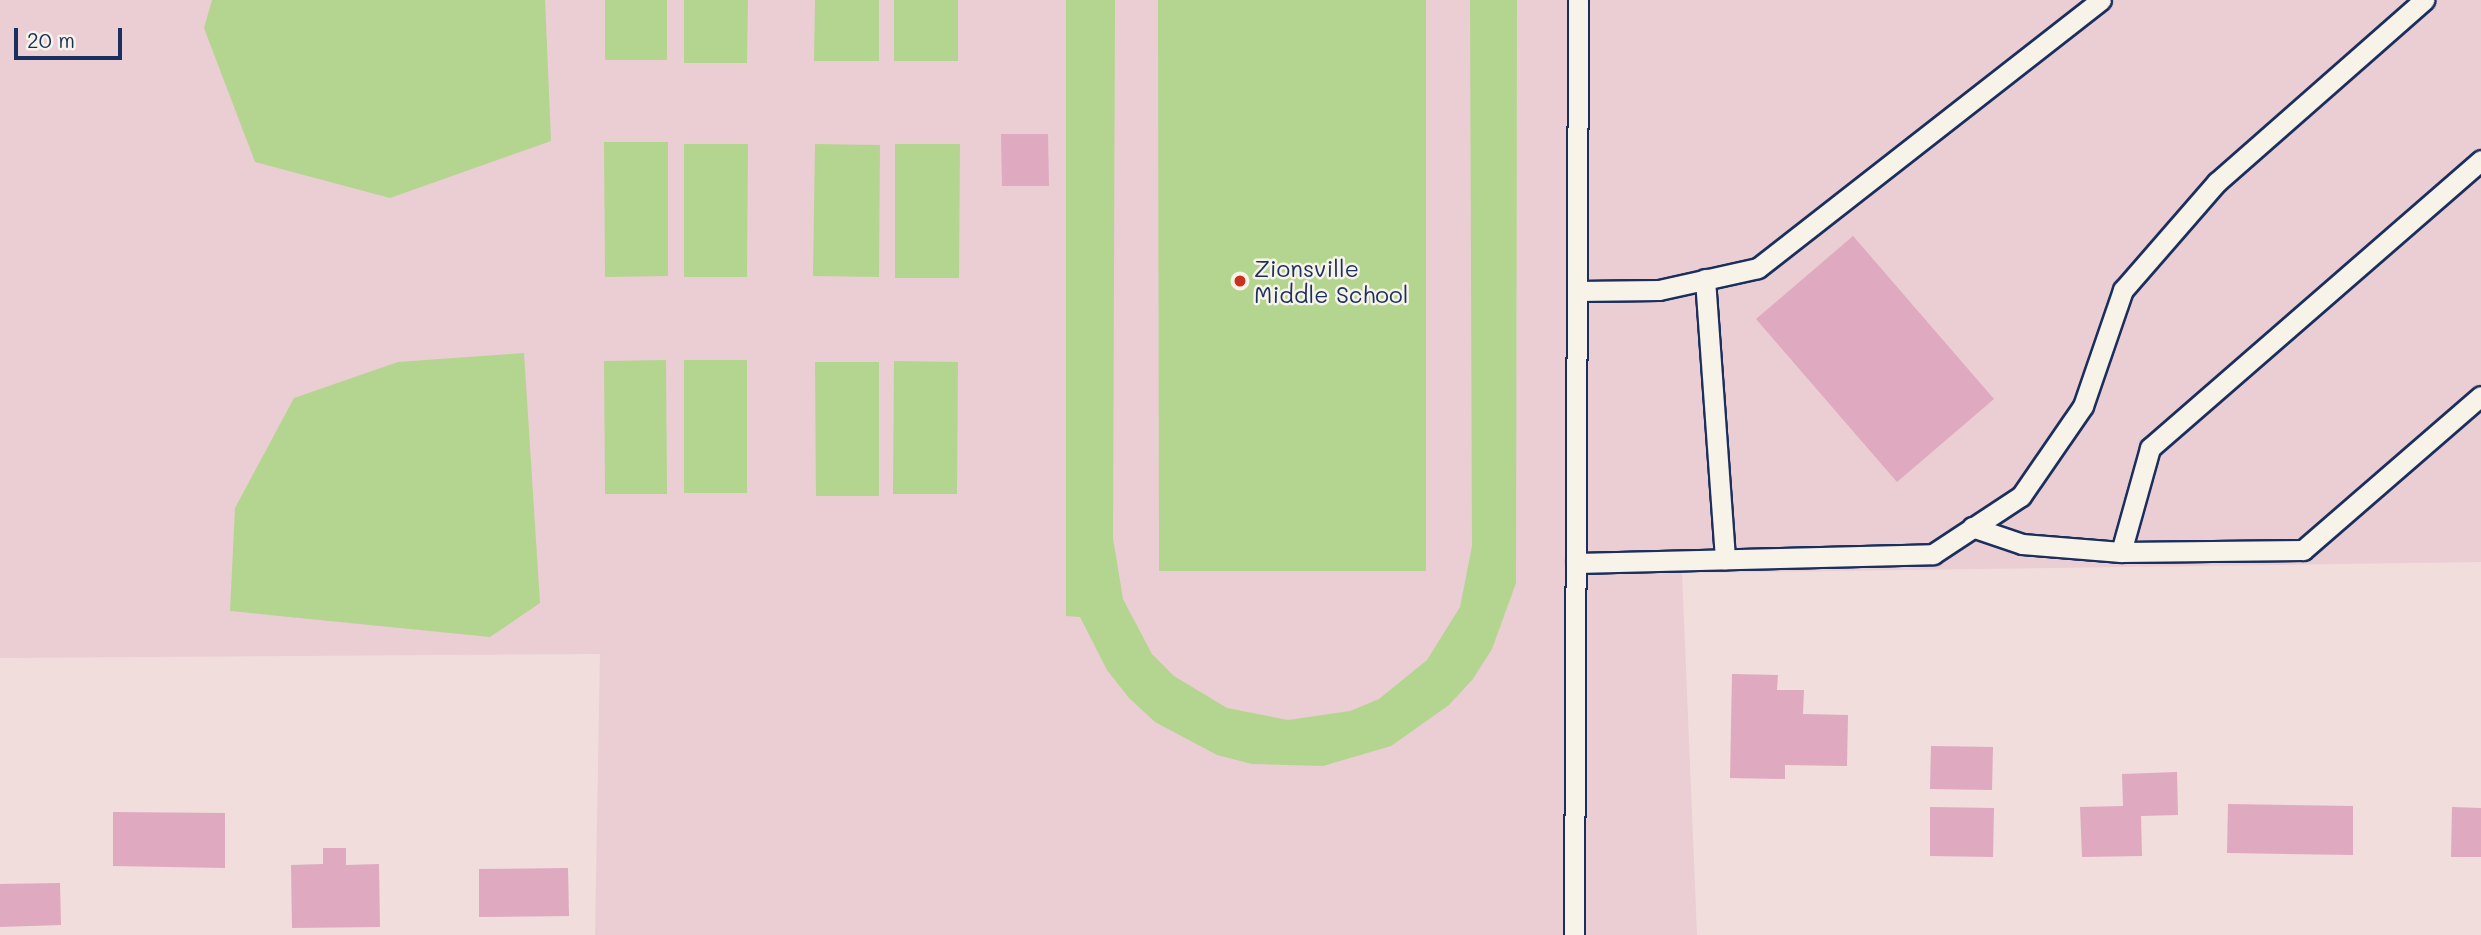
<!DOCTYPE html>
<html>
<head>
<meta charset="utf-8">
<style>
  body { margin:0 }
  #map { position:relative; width:2481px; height:935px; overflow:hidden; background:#f0dddc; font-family:Mali,sans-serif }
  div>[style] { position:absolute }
  .built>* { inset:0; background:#ebcdd4 }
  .green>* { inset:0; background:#b4d58f }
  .building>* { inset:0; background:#dfa9c0 }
  .roads { filter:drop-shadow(2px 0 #1b2f5e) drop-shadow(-2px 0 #1b2f5e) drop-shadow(0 2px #1b2f5e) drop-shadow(0 -2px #1b2f5e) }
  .service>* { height:19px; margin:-9.5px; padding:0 9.5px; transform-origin:9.5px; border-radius:9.5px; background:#f7f3e8 }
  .dots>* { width:19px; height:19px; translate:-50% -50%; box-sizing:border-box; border:4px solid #f7f3e8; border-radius:50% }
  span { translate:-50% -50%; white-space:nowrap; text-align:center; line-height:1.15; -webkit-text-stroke:5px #f7f3e8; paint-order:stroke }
  .poi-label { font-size:23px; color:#1b2f5e }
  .left { translate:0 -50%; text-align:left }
  .scale { position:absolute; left:14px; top:28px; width:108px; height:32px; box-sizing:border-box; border:4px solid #1b2f5e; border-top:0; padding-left:9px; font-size:21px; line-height:24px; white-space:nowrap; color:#1b2f5e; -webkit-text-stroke:5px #f7f3e8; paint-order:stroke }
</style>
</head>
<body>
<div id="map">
  <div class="built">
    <div style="clip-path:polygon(0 0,2481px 0,2481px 562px,1682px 573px,1697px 935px,595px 935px,600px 654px,0 658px)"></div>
  </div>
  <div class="green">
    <div style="clip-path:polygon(212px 0,545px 0,551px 141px,390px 198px,255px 162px,204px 28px)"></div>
    <div style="clip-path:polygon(605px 0,667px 0,667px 60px,605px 60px)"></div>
    <div style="clip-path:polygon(684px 0,748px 0,747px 63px,684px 63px)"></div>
    <div style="clip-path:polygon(815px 0,879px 0,879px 61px,814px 61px)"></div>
    <div style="clip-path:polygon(894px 0,958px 0,958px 61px,894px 61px)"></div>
    <div style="clip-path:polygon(1066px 0,1115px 0,1113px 538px,1123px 599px,1152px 654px,1174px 676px,1227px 708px,1288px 720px,1350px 711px,1379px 699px,1427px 660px,1460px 607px,1472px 546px,1470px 0,1517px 0,1516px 583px,1492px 649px,1473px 679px,1449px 705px,1391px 746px,1323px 766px,1252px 764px,1217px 755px,1155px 722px,1129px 698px,1107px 670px,1080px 617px,1066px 616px)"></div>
    <div style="clip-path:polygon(1158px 0,1426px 0,1426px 571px,1159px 571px)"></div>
    <div style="clip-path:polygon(604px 142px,668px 142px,668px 276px,605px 277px)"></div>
    <div style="clip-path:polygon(684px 144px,748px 144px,747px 277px,684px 277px)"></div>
    <div style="clip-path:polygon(815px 144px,880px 145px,879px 277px,813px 276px)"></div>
    <div style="clip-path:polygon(895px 144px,960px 144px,959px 278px,895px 278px)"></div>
    <div style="clip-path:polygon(524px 353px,540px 603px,490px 637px,230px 611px,235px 508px,294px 398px,398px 362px)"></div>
    <div style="clip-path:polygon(666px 360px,667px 494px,605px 494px,604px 361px)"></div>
    <div style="clip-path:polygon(684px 360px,747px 360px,747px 493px,684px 493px)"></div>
    <div style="clip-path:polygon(894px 361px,958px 362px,957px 494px,893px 494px)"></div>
    <div style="clip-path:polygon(815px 362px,879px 362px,879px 496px,816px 496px)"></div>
  </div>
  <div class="building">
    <div style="clip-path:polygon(1001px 134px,1048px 134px,1049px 186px,1002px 186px)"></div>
    <div style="clip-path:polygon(1853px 236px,1994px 399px,1897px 482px,1756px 319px)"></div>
    <div style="clip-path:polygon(1732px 674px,1778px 675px,1777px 690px,1804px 690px,1803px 714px,1848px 715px,1847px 766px,1785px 765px,1785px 779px,1730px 778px)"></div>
    <div style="clip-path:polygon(1931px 746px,1993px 747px,1992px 790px,1930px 789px)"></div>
    <div style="clip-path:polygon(2177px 772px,2178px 815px,2141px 816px,2142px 856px,2082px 857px,2080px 807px,2123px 806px,2122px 774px)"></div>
    <div style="clip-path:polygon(2228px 804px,2353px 806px,2353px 855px,2227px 853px)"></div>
    <div style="clip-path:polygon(1930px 807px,1994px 808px,1993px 857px,1930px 856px)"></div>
    <div style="clip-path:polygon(2452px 807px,2481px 808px,2481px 857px,2451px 857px)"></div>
    <div style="clip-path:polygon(113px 812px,225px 813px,225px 868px,113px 866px)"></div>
    <div style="clip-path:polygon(323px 848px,346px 848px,346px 865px,379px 864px,380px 927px,292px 928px,291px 865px,323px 864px)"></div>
    <div style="clip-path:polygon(568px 868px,569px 916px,479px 917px,479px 869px)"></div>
    <div style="clip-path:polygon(60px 883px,61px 925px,0 927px,0 884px)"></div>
  </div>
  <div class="roads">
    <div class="service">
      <div style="left:1705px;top:279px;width:281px;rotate:85.9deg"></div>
      <div style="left:1577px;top:291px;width:82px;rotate:-0.7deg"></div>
      <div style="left:1659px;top:290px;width:101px;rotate:-12.5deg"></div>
      <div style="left:1758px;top:268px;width:435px;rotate:-38deg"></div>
      <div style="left:1972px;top:527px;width:53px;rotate:18.8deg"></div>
      <div style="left:2022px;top:544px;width:99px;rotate:4.6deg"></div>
      <div style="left:2121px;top:552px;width:182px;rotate:-0.6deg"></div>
      <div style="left:2303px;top:550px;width:235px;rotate:-40.9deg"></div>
      <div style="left:2121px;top:552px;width:108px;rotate:-74.4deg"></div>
      <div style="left:2150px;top:448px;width:439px;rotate:-41deg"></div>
      <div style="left:1576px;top:563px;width:357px;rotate:-1.4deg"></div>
      <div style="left:1933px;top:554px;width:105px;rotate:-33.4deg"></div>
      <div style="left:2021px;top:496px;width:109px;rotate:-55.4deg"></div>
      <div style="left:2083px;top:406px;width:123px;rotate:-71deg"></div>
      <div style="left:2123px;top:290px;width:143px;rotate:-49deg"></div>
      <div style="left:2217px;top:182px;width:276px;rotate:-41.3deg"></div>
      <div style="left:1574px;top:935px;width:935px;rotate:-89.75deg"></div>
    </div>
  </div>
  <div class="dots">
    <div style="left:1240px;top:281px;background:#c8321e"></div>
  </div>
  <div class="poi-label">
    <span class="left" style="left:1254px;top:281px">Zionsville<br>Middle School</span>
  </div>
  <div class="scale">20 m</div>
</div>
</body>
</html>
